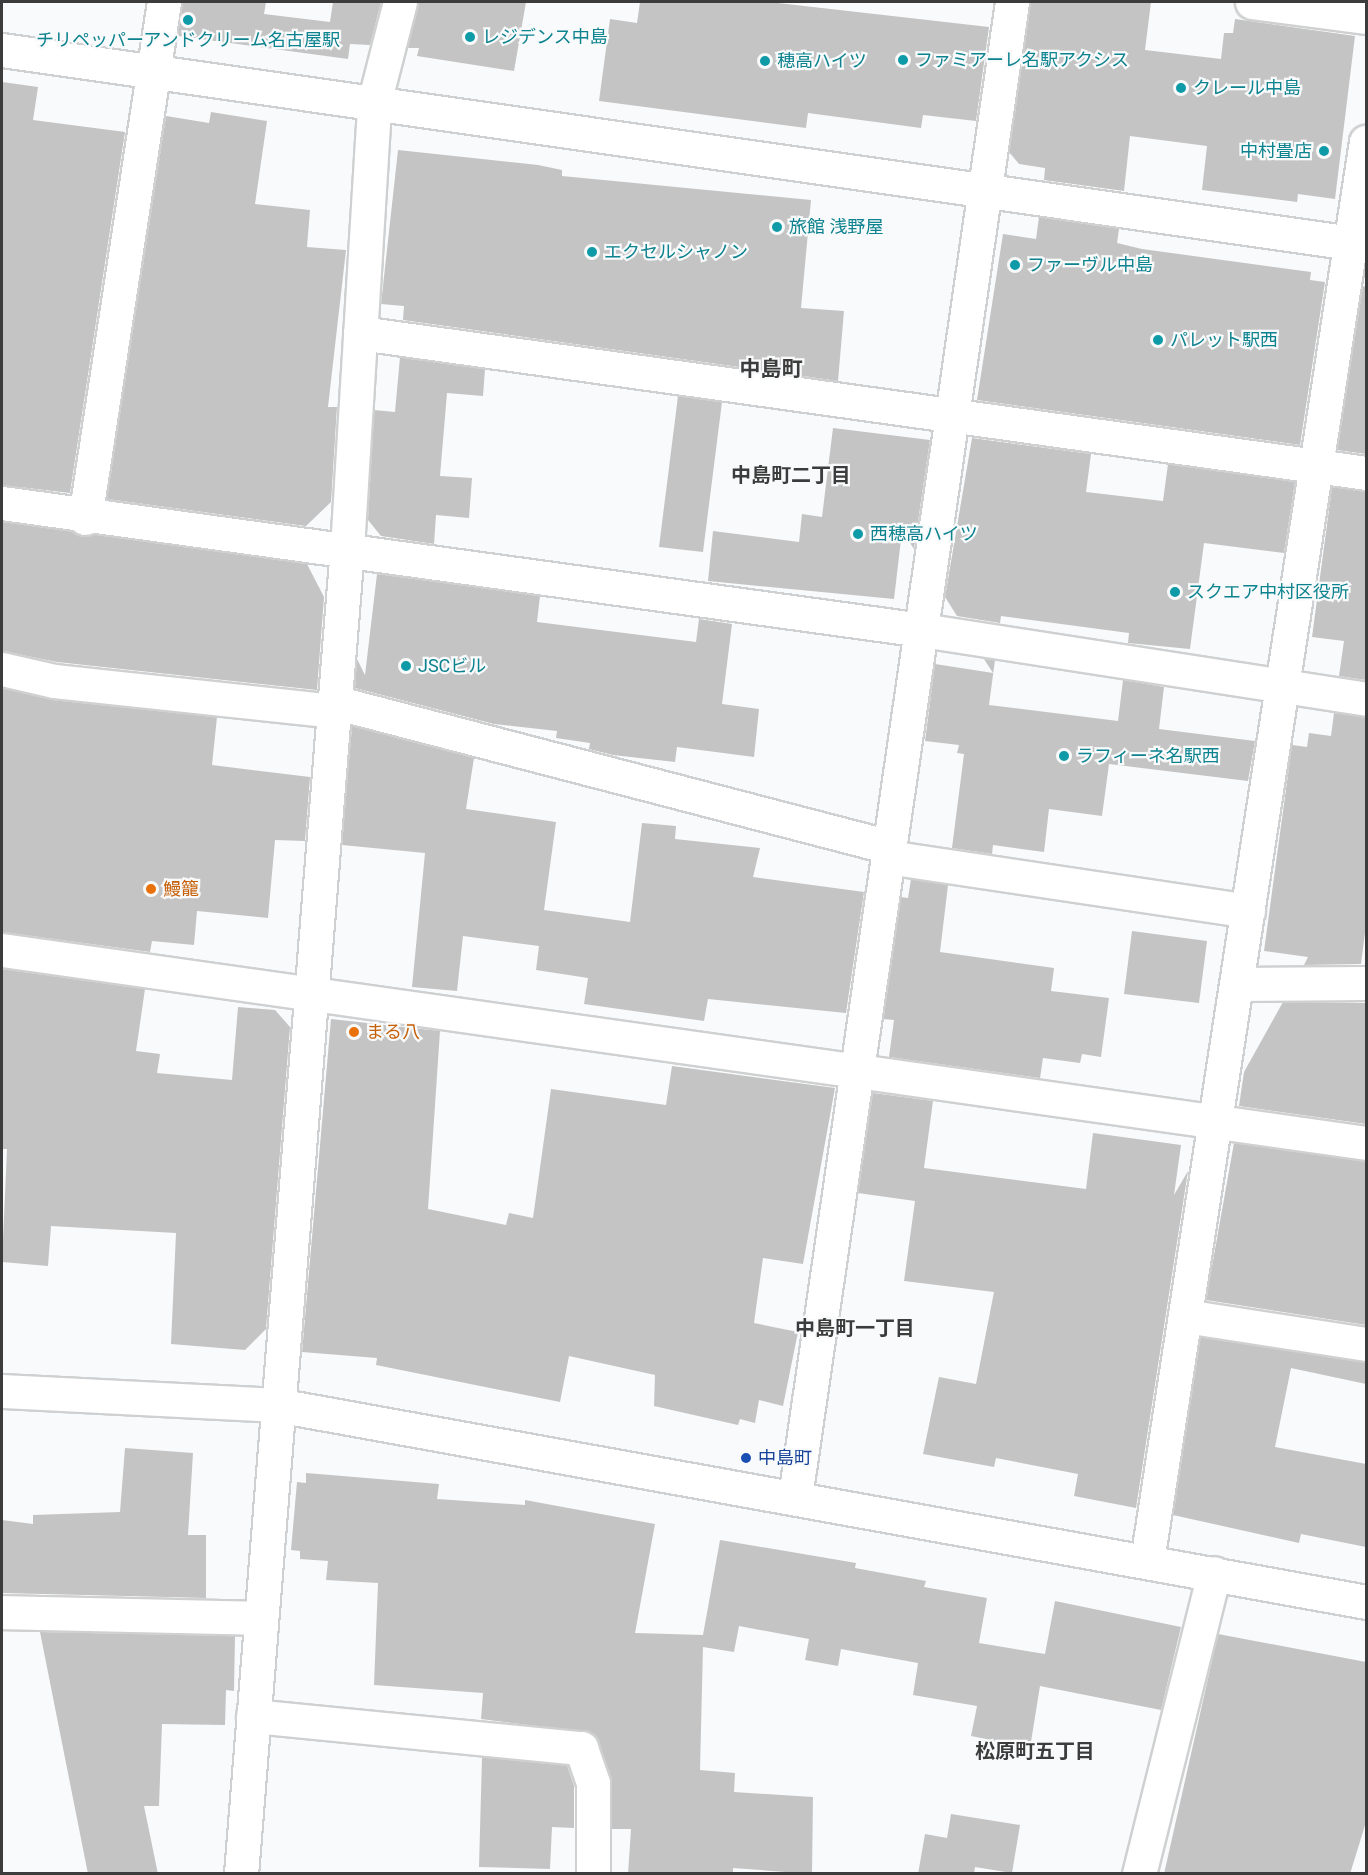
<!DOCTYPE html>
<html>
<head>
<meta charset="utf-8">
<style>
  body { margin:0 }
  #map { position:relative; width:1368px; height:1875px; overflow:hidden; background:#f9fafb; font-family:Roboto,"Noto Sans JP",sans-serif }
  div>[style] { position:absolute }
  .building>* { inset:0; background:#c5c4c4 }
  .roads { filter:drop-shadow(2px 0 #cfd0d1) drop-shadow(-2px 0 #cfd0d1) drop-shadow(0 2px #cfd0d1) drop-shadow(0 -2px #cfd0d1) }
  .minor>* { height:33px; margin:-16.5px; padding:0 16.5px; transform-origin:16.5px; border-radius:16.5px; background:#fff }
  .dots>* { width:16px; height:16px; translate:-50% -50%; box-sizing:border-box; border:3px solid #f9fafb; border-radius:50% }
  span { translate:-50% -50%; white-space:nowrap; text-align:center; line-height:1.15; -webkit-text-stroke:4.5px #f9fafb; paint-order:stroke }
  .culture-label { font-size:18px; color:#0d838f }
  .left { translate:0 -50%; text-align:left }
  .right { translate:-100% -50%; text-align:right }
  .food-label { font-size:18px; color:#c56008 }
  .transit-label { font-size:18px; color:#164399 }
  .neighbourhood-label { font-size:20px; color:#3c3c3c; font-weight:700 }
  .quarter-label { font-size:21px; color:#3c3c3c; font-weight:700 }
  .frame { position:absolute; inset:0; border:3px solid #3c3c3c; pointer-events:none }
</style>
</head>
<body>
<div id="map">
  <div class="building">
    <div style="clip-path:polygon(182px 2px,266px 2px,264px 14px,330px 22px,333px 2px,381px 2px,370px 45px,350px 44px,348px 59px,178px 36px)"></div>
    <div style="clip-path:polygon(418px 2px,526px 2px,514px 71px,417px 56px,419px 48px,408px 48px)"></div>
    <div style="clip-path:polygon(640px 2px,769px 2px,989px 27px,976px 121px,923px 115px,921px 128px,808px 113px,806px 128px,599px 101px,610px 19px,637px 23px)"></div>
    <div style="clip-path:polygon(1030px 2px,1151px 2px,1145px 50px,1221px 59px,1224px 33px,1233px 33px,1235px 19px,1355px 36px,1335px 199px,1298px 194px,1297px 202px,1202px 190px,1207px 146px,1130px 136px,1124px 191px,1044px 180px,1045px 168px,1019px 164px,1009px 152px)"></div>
    <div style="clip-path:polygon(2px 82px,38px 87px,33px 120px,125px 132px,70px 493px,2px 485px)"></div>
    <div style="clip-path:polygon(211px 112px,267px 121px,255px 204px,310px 210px,307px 247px,346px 250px,328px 407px,337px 407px,331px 502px,306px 526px,107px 499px,166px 116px,209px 123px)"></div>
    <div style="clip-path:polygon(398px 150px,538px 165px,562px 170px,562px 176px,811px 200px,801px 308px,844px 311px,838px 381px,403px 320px,404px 306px,381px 304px)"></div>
    <div style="clip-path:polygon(1039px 217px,1119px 229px,1117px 243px,1142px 249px,1311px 272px,1310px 280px,1325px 282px,1300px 445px,977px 400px,1003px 234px,1036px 239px)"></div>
    <div style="clip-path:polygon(1363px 286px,1366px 287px,1366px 454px,1337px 450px)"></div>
    <div style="clip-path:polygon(400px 357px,485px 369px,483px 396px,447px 393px,440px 476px,472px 478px,469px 518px,436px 515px,434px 544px,381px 536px,368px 520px,374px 410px,395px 412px)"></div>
    <div style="clip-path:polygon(678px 396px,722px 402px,703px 552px,659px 547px)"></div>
    <div style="clip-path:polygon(833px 428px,930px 440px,914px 549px,902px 531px,894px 599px,708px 581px,713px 531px,799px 542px,802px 514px,822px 517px)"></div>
    <div style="clip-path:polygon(972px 438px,1091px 454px,1086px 492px,1163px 501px,1168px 464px,1295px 482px,1284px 553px,1204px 543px,1190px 649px,1128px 643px,1129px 633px,1001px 616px,1000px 623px,957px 616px,945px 597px)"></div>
    <div style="clip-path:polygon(1332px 487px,1366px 491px,1366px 680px,1339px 676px,1344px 641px,1312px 637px)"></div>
    <div style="clip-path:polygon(2px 522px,307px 564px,324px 597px,317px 690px,57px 662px,2px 651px)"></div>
    <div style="clip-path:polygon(377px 574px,540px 596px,537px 622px,696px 642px,699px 619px,732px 624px,722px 704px,759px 709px,754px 757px,677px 747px,675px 762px,613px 755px,589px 749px,590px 743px,556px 738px,557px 731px,494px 724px,355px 688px,357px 659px,365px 675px)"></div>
    <div style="clip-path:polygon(984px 659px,995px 660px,989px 705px,1118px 721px,1123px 680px,1164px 687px,1159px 729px,1255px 741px,1248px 781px,1109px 764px,1102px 816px,1049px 809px,1044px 852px,993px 845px,992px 854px,952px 848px,964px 754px,957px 753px,959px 745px,925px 741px,935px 664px,993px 673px)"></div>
    <div style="clip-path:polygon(2px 688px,52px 700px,217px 717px,212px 765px,310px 777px,305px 841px,275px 840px,268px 918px,197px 911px,194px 945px,152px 941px,150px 952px,2px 932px)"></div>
    <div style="clip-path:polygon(1334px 713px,1366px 717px,1366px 925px,1361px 964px,1304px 965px,1308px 957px,1264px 951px,1292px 745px,1307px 747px,1309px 733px,1331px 736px)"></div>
    <div style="clip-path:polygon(352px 726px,474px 758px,466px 809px,556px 822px,544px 910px,630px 922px,642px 823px,676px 826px,675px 839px,760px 848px,753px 877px,864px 892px,846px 1013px,708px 999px,704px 1021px,584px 1004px,588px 978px,536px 970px,539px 946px,463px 936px,457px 991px,412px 987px,425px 853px,342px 845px)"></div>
    <div style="clip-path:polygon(911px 879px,948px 885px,940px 952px,1054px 968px,1051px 991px,1109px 998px,1101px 1057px,1082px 1054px,1080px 1063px,1043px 1058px,1040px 1078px,889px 1057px,894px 1020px,883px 1019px,901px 897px,908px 898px)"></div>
    <div style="clip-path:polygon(1132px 931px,1207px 941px,1199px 1003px,1124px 994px)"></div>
    <div style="clip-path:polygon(2px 969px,145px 989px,136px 1051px,160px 1054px,157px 1073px,232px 1080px,238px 1007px,275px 1010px,290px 1027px,266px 1329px,245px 1350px,171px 1344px,176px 1233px,51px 1226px,48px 1266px,2px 1262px,7px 1149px,2px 1149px)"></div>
    <div style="clip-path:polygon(1283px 1002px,1366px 1003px,1366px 1124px,1239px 1106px,1244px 1072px)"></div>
    <div style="clip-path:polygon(331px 1019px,440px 1031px,428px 1209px,506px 1225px,509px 1213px,533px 1218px,551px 1089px,666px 1105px,672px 1066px,835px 1088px,803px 1264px,763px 1258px,754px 1323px,798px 1332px,783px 1406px,759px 1400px,755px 1423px,740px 1419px,738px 1425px,654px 1406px,655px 1375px,569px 1356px,560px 1402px,376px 1365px,377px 1358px,302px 1352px)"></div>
    <div style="clip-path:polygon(873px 1093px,933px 1101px,924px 1168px,1086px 1189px,1093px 1133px,1181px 1145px,1174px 1195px,1188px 1171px,1136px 1508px,1074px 1496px,1078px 1474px,996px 1458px,994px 1467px,923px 1454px,939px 1377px,976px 1384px,994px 1292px,904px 1281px,915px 1201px,858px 1193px)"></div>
    <div style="clip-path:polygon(1234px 1143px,1366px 1161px,1366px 1325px,1206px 1300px)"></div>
    <div style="clip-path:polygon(1200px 1337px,1366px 1362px,1366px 1384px,1291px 1368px,1275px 1447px,1366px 1464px,1366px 1547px,1301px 1534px,1299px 1543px,1173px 1515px)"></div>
    <div style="clip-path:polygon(125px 1448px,193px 1453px,188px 1535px,206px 1535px,206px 1598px,2px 1593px,2px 1520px,33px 1524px,33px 1515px,120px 1512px)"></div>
    <div style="clip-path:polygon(306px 1473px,439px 1484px,437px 1499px,525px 1505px,525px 1500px,655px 1524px,635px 1633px,703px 1635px,720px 1540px,856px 1563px,855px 1568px,926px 1581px,924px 1587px,987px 1598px,979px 1643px,1045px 1654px,1055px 1601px,1181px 1627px,1161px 1710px,1040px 1686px,1030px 1748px,971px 1736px,977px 1706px,913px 1695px,918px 1663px,841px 1649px,838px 1666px,805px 1660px,809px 1639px,739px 1626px,734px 1652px,703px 1647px,700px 1770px,735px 1773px,734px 1792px,813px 1797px,812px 1874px,733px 1868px,733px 1874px,628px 1874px,631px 1829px,612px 1829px,611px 1777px,592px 1733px,481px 1719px,483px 1693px,374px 1685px,378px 1583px,326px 1580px,328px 1561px,300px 1559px,300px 1551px,291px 1550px,297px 1482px,306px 1483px)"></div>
    <div style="clip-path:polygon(40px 1632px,235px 1636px,234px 1691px,226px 1690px,225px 1725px,162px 1724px,159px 1806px,144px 1806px,158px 1874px,88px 1874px)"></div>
    <div style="clip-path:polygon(1218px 1634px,1366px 1662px,1366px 1822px,1350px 1874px,1164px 1874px)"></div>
    <div style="clip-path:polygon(482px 1757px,567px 1765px,574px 1786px,574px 1828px,552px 1827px,550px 1869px,479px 1867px)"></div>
    <div style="clip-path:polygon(951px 1814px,1020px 1825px,1012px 1873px,975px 1867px,974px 1874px,918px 1874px,925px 1834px,947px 1838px)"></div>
  </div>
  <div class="roads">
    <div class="minor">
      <div style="left:1252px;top:2px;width:115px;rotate:7.5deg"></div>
      <div style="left:2px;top:50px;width:1378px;rotate:8.14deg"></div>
      <div style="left:360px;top:333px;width:1016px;rotate:7.92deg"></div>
      <div style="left:2px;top:503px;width:929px;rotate:7.86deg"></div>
      <div style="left:922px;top:630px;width:449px;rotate:8.8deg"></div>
      <div style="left:85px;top:518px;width:522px;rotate:-81.3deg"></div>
      <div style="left:2px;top:669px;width:53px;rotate:13deg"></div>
      <div style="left:54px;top:681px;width:281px;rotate:6.1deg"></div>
      <div style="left:334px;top:702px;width:575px;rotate:14.62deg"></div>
      <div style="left:888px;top:857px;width:364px;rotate:8.5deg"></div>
      <div style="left:2px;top:950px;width:1378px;rotate:8.05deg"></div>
      <div style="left:1237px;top:984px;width:129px;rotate:-0.4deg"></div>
      <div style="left:1185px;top:1316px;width:183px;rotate:8.8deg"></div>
      <div style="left:2px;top:1391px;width:275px;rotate:2.9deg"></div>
      <div style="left:277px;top:1405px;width:1107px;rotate:10.25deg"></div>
      <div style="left:795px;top:1497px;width:1511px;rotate:-81.74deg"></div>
      <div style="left:1147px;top:1561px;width:1436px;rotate:-81.23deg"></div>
      <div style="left:2px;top:1612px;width:259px;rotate:1.3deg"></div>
      <div style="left:253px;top:1716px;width:330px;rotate:5.6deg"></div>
      <div style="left:581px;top:1748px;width:37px;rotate:71deg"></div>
      <div style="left:593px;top:1783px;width:91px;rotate:90deg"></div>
      <div style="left:241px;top:1874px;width:1329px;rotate:-85.43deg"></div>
      <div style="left:347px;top:549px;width:447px;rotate:-86.5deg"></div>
      <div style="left:374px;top:103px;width:104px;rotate:-75.6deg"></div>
      <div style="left:1139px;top:1874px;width:310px;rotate:-76deg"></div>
    </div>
  </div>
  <div class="dots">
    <div style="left:188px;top:20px;background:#0f9aa8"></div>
    <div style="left:470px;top:37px;background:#0f9aa8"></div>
    <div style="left:903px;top:60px;background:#0f9aa8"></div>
    <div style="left:765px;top:61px;background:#0f9aa8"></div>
    <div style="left:1181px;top:88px;background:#0f9aa8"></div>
    <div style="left:1324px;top:151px;background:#0f9aa8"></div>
    <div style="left:777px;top:227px;background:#0f9aa8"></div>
    <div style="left:592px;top:252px;background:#0f9aa8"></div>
    <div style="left:1015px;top:265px;background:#0f9aa8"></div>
    <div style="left:1158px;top:340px;background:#0f9aa8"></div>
    <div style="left:858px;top:534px;background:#0f9aa8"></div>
    <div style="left:1175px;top:592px;background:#0f9aa8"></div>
    <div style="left:406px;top:666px;background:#0f9aa8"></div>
    <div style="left:1064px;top:756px;background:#0f9aa8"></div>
    <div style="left:151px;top:889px;background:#e8710a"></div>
    <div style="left:354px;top:1032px;background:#e8710a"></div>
    <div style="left:746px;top:1458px;background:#1a4fb4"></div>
  </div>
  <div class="culture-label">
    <span class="left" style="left:482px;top:37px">レジデンス中島</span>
    <span style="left:188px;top:40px">チリペッパーアンドクリーム名古屋駅</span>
    <span class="left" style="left:915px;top:60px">ファミアーレ名駅アクシス</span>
    <span class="left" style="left:777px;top:61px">穂高ハイツ</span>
    <span class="left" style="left:1193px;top:88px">クレール中島</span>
    <span class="right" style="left:1312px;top:151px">中村畳店</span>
    <span class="left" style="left:789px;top:227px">旅館 浅野屋</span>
    <span class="left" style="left:604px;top:252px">エクセルシャノン</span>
    <span class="left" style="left:1027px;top:265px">ファーヴル中島</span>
    <span class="left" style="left:1170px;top:340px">パレット駅西</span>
    <span class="left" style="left:870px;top:534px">西穂高ハイツ</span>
    <span class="left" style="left:1187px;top:592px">スクエア中村区役所</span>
    <span class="left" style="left:418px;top:666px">JSCビル</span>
    <span class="left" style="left:1076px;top:756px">ラフィーネ名駅西</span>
  </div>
  <div class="food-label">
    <span class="left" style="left:163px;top:889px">鰻籠</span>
    <span class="left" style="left:366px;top:1032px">まる八</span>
  </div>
  <div class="transit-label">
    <span class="left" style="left:758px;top:1458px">中島町</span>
  </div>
  <div class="neighbourhood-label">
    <span style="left:791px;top:475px">中島町二丁目</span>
    <span style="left:855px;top:1328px">中島町一丁目</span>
    <span style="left:1035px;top:1751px">松原町五丁目</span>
  </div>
  <div class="quarter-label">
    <span style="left:771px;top:369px">中島町</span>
  </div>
  <div class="frame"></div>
</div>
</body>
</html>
